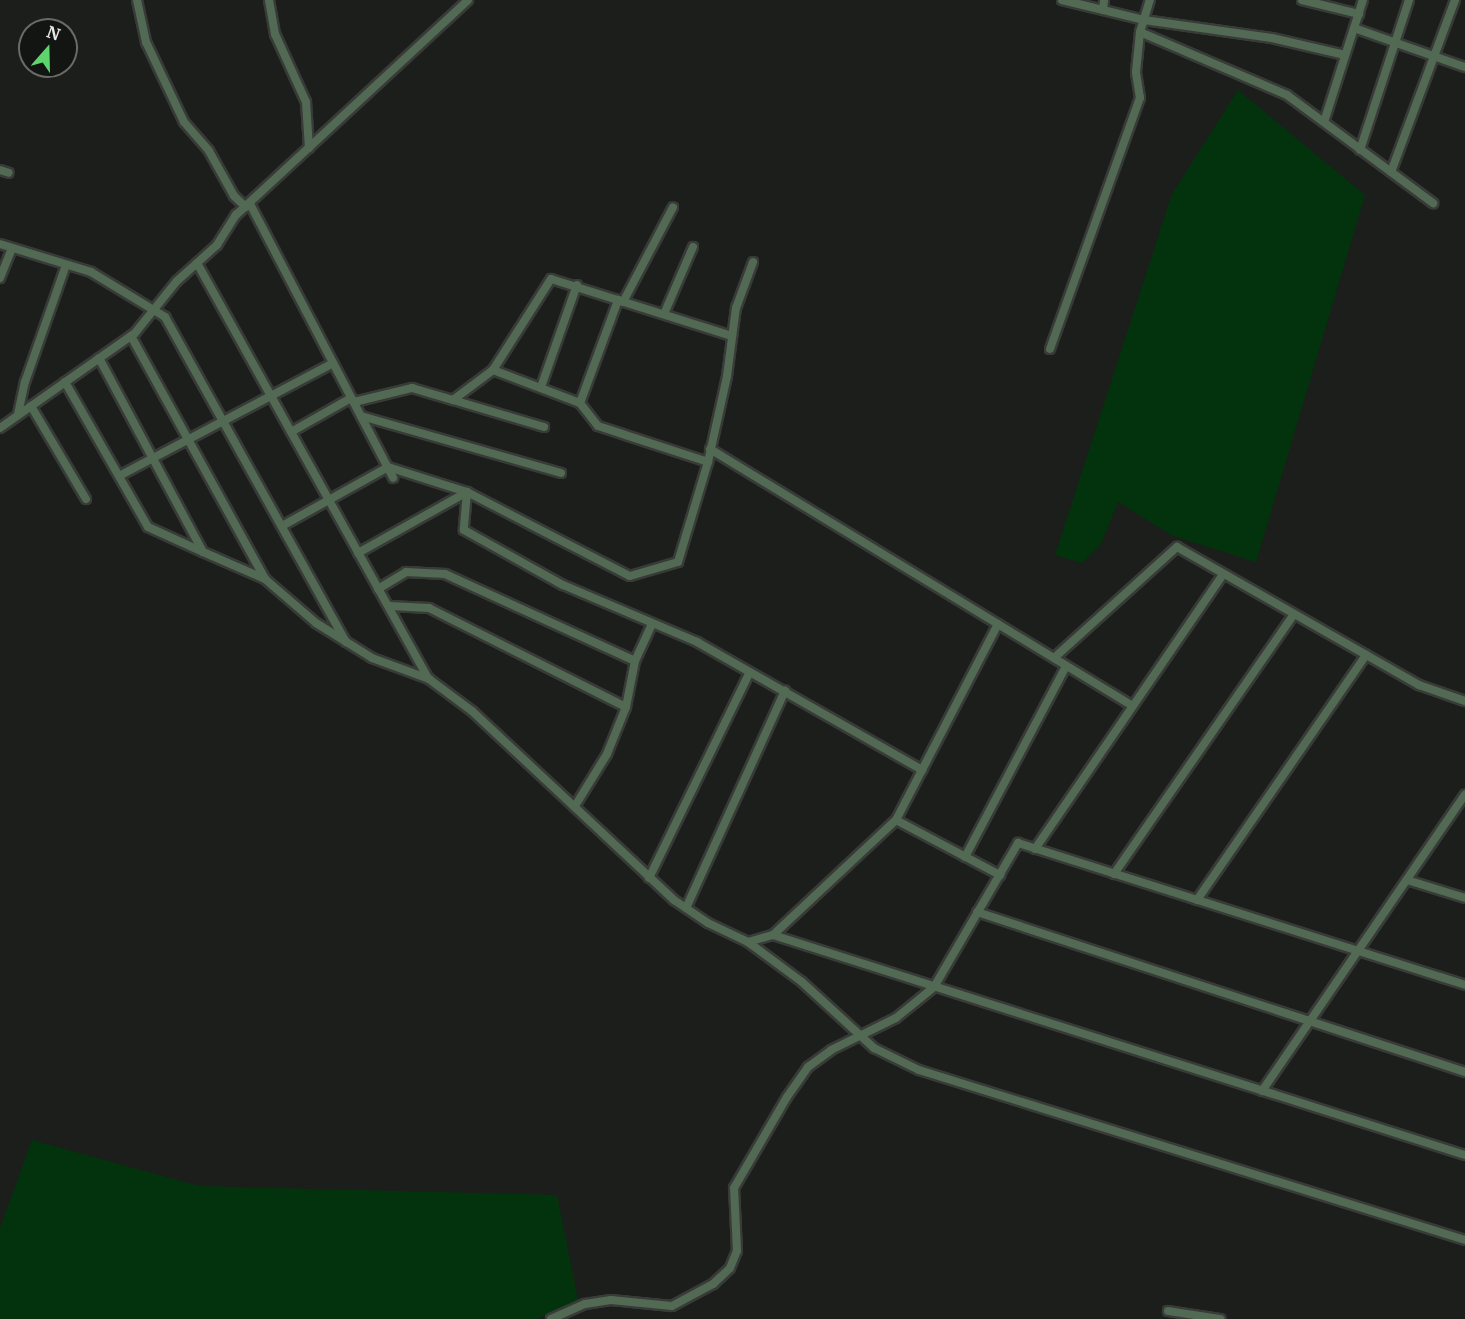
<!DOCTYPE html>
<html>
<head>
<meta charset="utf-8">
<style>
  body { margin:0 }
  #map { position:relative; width:1465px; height:1319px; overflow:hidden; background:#1b1e1b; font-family:Merriweather,serif }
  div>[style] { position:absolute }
  .green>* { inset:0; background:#03330c }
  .roads { filter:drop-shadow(2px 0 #383b38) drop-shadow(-2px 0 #383b38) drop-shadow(0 2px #383b38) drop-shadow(0 -2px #383b38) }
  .street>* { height:8px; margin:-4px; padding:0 4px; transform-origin:4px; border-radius:4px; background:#526a53 }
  span { translate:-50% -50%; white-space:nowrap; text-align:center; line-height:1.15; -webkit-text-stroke:4.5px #121512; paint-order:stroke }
  .north { position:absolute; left:18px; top:18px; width:60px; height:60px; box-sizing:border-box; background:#121512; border:2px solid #686b68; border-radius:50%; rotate:20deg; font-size:16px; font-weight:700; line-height:24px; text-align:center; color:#e9ebe9 }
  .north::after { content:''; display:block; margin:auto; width:21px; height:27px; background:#5ed56c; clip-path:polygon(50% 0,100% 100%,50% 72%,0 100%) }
</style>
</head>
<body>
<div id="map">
  <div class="green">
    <div style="clip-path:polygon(1238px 90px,1365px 195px,1256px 562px,1173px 536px,1118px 502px,1101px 544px,1082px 563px,1055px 555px,1172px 194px)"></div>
    <div style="clip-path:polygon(32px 1140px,199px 1186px,557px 1195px,578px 1300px,537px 1319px,0 1319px,0 1228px)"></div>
  </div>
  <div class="roads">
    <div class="street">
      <div style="left:137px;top:0;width:43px;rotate:77.9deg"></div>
      <div style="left:146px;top:42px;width:89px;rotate:64.6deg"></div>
      <div style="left:184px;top:122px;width:38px;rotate:49deg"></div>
      <div style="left:209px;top:151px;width:51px;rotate:60.9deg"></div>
      <div style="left:234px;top:196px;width:16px;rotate:43deg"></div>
      <div style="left:269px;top:0;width:35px;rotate:80deg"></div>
      <div style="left:275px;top:34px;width:75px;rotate:65.5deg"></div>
      <div style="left:306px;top:102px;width:46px;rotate:86.3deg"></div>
      <div style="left:1062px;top:0;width:84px;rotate:13.7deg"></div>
      <div style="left:1144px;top:20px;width:129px;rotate:8deg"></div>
      <div style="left:1272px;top:38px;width:75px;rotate:13.1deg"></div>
      <div style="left:1302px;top:0;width:59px;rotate:13.8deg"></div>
      <div style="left:1103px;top:10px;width:10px;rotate:-84deg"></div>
      <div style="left:1354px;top:28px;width:118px;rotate:19.4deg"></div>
      <div style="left:1140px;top:32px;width:160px;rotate:23.2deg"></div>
      <div style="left:1287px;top:95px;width:182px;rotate:36.5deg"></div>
      <div style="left:1324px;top:122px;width:128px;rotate:-72.3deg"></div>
      <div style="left:1360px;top:150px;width:158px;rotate:-71.9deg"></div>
      <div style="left:0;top:170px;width:9px;rotate:18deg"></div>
      <div style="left:1391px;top:172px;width:184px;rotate:-69.6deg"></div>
      <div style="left:250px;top:204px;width:309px;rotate:62.4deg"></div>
      <div style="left:0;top:244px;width:95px;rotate:17.1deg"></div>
      <div style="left:91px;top:272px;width:87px;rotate:31.3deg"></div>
      <div style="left:165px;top:317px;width:372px;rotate:60.9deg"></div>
      <div style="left:197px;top:263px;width:476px;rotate:60.9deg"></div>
      <div style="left:429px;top:679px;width:54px;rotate:36.7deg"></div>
      <div style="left:472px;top:711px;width:277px;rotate:43.1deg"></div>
      <div style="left:674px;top:900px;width:41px;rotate:34.1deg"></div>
      <div style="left:708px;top:923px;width:44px;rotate:25.4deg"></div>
      <div style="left:748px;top:942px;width:67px;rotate:36.5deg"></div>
      <div style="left:802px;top:982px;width:98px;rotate:42.5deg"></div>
      <div style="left:874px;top:1048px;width:50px;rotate:26.1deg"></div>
      <div style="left:919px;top:1070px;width:572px;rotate:17.29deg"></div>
      <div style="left:0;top:278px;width:31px;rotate:-68deg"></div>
      <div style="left:623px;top:302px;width:107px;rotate:-62.2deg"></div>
      <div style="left:664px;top:314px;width:73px;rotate:-66.6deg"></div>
      <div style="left:131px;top:336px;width:277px;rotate:61.1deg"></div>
      <div style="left:265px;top:579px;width:67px;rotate:40.8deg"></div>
      <div style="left:316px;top:623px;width:66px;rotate:32deg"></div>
      <div style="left:372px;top:658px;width:61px;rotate:20.2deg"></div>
      <div style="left:1050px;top:349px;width:267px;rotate:-70.3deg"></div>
      <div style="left:1140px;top:98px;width:26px;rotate:-99deg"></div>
      <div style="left:1136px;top:72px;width:40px;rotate:-84.3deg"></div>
      <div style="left:1140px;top:32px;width:34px;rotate:-73deg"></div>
      <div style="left:99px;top:358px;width:220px;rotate:61.8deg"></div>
      <div style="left:203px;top:552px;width:68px;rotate:23.5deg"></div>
      <div style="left:493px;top:370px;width:108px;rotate:-57.5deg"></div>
      <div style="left:551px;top:279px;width:190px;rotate:17.5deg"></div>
      <div style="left:65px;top:382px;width:167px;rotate:60.2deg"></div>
      <div style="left:148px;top:527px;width:60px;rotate:24.4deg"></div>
      <div style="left:541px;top:387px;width:108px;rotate:-70.6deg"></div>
      <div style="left:453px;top:400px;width:95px;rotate:16.5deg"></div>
      <div style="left:354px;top:402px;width:60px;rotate:-13.6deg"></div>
      <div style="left:412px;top:388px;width:43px;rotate:16.3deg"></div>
      <div style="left:453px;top:400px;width:50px;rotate:-36.9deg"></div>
      <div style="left:493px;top:370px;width:93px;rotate:20.8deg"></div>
      <div style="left:580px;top:403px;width:29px;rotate:52deg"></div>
      <div style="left:598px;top:426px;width:116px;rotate:18.1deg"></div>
      <div style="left:580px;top:403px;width:110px;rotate:-69.7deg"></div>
      <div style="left:31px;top:406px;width:108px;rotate:59.4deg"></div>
      <div style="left:18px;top:414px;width:33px;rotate:-78deg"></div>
      <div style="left:25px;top:382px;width:124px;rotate:-70.7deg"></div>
      <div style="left:361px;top:416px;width:208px;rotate:15.9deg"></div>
      <div style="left:0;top:428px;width:165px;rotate:-35.1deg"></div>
      <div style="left:135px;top:333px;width:67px;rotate:-51.1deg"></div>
      <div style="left:177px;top:281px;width:54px;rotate:-42deg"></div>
      <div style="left:217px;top:245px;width:36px;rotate:-58deg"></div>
      <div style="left:236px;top:215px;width:316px;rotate:-42.8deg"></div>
      <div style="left:291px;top:432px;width:69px;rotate:-29.5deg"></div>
      <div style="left:710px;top:449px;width:494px;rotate:31.3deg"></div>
      <div style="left:119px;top:476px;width:242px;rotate:-27.8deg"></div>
      <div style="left:467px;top:492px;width:38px;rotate:95deg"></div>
      <div style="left:464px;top:530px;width:113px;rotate:29.1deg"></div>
      <div style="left:563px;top:585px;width:146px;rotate:23deg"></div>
      <div style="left:697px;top:642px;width:259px;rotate:29.6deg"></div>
      <div style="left:282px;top:526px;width:121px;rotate:-29.1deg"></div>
      <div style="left:388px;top:467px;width:83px;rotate:17.6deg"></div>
      <div style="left:467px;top:492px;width:183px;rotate:27.3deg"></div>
      <div style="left:630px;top:576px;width:50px;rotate:-16.3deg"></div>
      <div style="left:678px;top:562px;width:104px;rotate:-73.3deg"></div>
      <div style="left:708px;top:462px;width:88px;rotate:-77.5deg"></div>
      <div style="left:727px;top:376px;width:69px;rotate:-82.5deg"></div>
      <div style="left:736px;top:308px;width:49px;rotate:-69.7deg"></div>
      <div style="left:358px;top:553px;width:125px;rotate:-29.2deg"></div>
      <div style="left:378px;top:589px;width:33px;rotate:-31deg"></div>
      <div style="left:406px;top:572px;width:39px;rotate:3deg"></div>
      <div style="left:445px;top:574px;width:209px;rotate:24.6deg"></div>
      <div style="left:390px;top:606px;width:39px;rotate:3deg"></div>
      <div style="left:429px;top:608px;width:220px;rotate:26.7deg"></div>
      <div style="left:1054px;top:658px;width:166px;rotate:-42.1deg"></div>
      <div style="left:1177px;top:547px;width:279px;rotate:29.7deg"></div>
      <div style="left:1419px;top:685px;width:49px;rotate:19.2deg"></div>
      <div style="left:575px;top:806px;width:61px;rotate:-58.4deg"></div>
      <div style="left:607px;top:754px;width:51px;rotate:-68deg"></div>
      <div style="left:626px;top:707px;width:47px;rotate:-78.9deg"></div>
      <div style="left:635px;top:661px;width:41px;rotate:-65.3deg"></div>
      <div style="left:896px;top:820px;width:118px;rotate:27.9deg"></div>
      <div style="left:1035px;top:849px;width:333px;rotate:-55.6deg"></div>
      <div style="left:965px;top:857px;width:216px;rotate:-62.1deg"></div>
      <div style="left:1114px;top:874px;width:316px;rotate:-55.3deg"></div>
      <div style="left:649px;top:878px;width:229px;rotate:-63.9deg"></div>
      <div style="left:1407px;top:880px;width:61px;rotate:17.2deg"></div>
      <div style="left:1197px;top:900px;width:298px;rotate:-55.4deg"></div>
      <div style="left:686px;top:908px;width:239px;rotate:-65.5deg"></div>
      <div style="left:977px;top:912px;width:514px;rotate:18.15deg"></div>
      <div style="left:773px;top:935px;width:726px;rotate:17.64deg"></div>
      <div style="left:748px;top:942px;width:26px;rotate:-16deg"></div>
      <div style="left:773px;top:935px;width:168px;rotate:-43.1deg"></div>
      <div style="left:896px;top:820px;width:221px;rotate:-62.5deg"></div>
      <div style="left:1262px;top:1091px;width:359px;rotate:-55.6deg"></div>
      <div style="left:1168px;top:1311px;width:53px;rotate:8.7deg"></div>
      <div style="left:551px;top:1319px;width:37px;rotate:-24deg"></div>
      <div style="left:585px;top:1304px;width:26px;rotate:-9deg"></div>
      <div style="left:611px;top:1300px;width:61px;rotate:5.6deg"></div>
      <div style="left:672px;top:1306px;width:47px;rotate:-28.2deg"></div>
      <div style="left:713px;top:1284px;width:23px;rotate:-43deg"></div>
      <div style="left:730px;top:1268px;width:18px;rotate:-68deg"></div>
      <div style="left:737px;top:1251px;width:63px;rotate:-92.7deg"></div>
      <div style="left:734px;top:1188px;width:105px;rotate:-59.8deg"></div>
      <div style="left:787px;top:1097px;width:37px;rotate:-55deg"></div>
      <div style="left:808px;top:1067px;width:29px;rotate:-36deg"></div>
      <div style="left:831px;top:1050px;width:72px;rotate:-26.2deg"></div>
      <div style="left:896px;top:1018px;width:49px;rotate:-39.2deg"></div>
      <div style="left:934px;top:987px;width:167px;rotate:-59.7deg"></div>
      <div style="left:1018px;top:843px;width:469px;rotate:17.6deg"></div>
    </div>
  </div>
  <div class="north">N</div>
</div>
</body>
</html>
